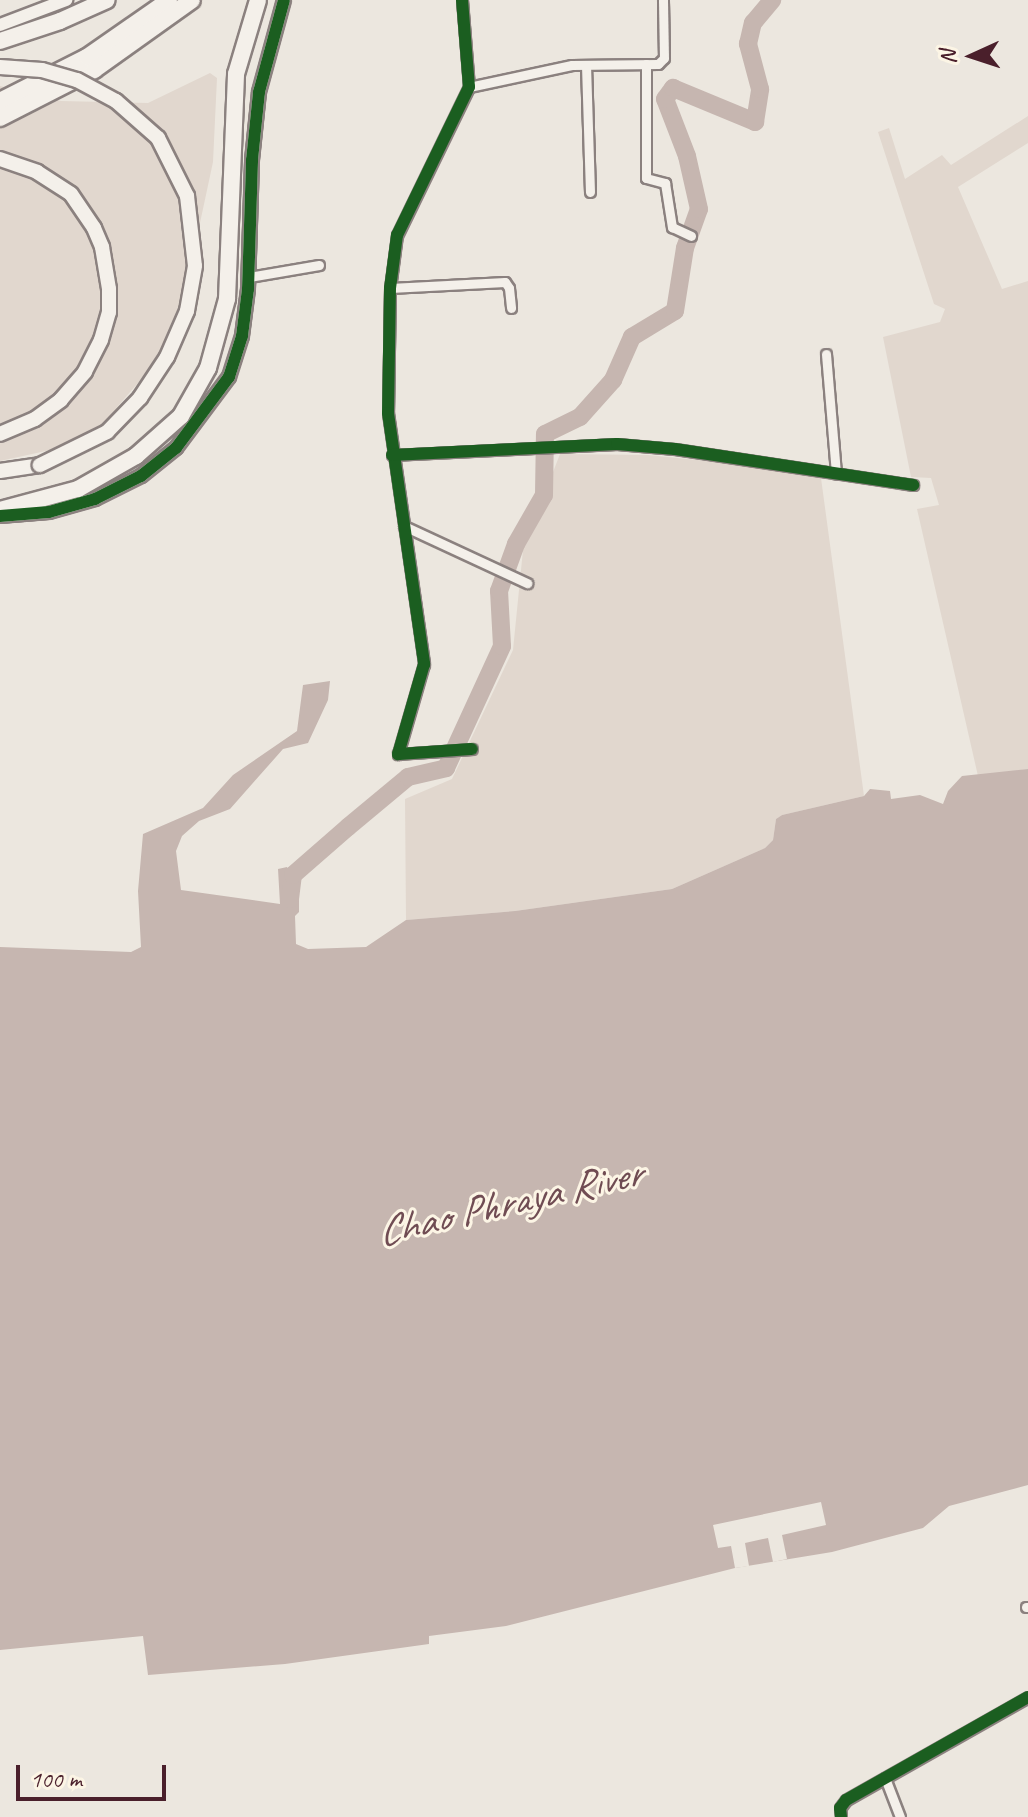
<!DOCTYPE html>
<html>
<head>
<meta charset="utf-8">
<style>
  body { margin:0 }
  #map { position:relative; width:1028px; height:1817px; overflow:hidden; background:#ece7df; font-family:Caveat,sans-serif }
  div>[style] { position:absolute }
  .green>* { inset:0; background:#e1d7ce }
  .water>* { inset:0; background:#c6b6b0 }
  .pier>* { inset:0; background:#ece7df }
  .river>* { height:18px; margin:-9px; padding:0 9px; transform-origin:9px; border-radius:9px; background:#c6b6b0 }
  .roads { filter:drop-shadow(2px 0 #8b817f) drop-shadow(-2px 0 #8b817f) drop-shadow(0 2px #8b817f) drop-shadow(0 -2px #8b817f) }
  .street>* { height:9px; margin:-4.5px; padding:0 4.5px; transform-origin:4.5px; border-radius:4.5px; background:#f4f0ea }
  .secondary>* { height:12px; margin:-6px; padding:0 6px; transform-origin:6px; border-radius:6px; background:#f4f0ea }
  .primary>* { height:14px; margin:-7px; padding:0 7px; transform-origin:7px; border-radius:7px; background:#f4f0ea }
  .highway>* { height:16px; margin:-8px; padding:0 8px; transform-origin:8px; border-radius:8px; background:#f4f0ea }
  .bridges { filter:drop-shadow(2px 0 #8b817f) drop-shadow(-2px 0 #8b817f) drop-shadow(0 2px #8b817f) drop-shadow(0 -2px #8b817f) }
  .primary-bridge>* { height:14px; margin:-7px; padding:0 7px; transform-origin:7px; border-radius:7px; background:#f4f0ea }
  .cycleway>* { height:12px; margin:-6px; padding:0 6px; transform-origin:6px; border-radius:6px; background:#1b5e20 }
  span { translate:-50% -50%; white-space:nowrap; text-align:center; line-height:1.15; -webkit-text-stroke:6px #fcf5e5; paint-order:stroke }
  .water-label { font-size:42px; color:#704c53; font-style:italic }
  .north { position:absolute; left:932px; top:16px; width:80px; height:80px; -webkit-text-stroke:6px #fcf5e5; paint-order:stroke; rotate:267deg; font-size:22px; font-weight:700; line-height:32px; text-align:center; color:#4a1f2b }
  .north::after { content:''; display:block; margin:auto; width:28px; height:36px; background:#4a1f2b; clip-path:polygon(50% 0,100% 100%,50% 72%,0 100%) }
  .scale { position:absolute; left:16px; top:1765px; width:150px; height:36px; box-sizing:border-box; border:4px solid #4a1f2b; border-top:0; padding-left:10px; font-size:24px; line-height:28px; white-space:nowrap; color:#4a1f2b; -webkit-text-stroke:6px #fcf5e5; paint-order:stroke }
</style>
</head>
<body>
<div id="map">
  <div class="green">
    <div style="clip-path:polygon(210px 73px,217px 78px,213px 162px,175px 340px,87px 442px,0 461px,0 86px,61px 101px,148px 103px)"></div>
    <div style="clip-path:polygon(1028px 116px,1028px 143px,958px 187px,1002px 289px,1028px 281px,1028px 769px,978px 776px,917px 509px,939px 505px,931px 478px,911px 477px,883px 337px,940px 322px,945px 309px,934px 304px,878px 132px,889px 128px,905px 179px,942px 155px,951px 165px)"></div>
    <div style="clip-path:polygon(560px 454px,648px 455px,766px 467px,821px 478px,864px 796px,782px 815px,776px 819px,773px 840px,765px 848px,672px 889px,515px 911px,406px 920px,405px 799px,452px 779px,513px 650px,523px 550px)"></div>
  </div>
  <div class="water">
    <div style="clip-path:polygon(330px 681px,328px 700px,308px 743px,283px 749px,230px 809px,199px 821px,182px 836px,176px 851px,181px 890px,280px 904px,278px 869px,287px 867px,299px 896px,299px 912px,295px 916px,296px 944px,308px 949px,366px 947px,406px 920px,515px 911px,672px 889px,765px 848px,773px 840px,776px 819px,782px 815px,864px 796px,870px 789px,890px 791px,891px 799px,920px 795px,943px 804px,948px 791px,962px 776px,1028px 769px,1028px 1485px,949px 1506px,923px 1528px,832px 1552px,735px 1568px,506px 1626px,429px 1636px,429px 1644px,285px 1664px,148px 1675px,143px 1636px,0 1650px,0 947px,131px 952px,141px 947px,138px 891px,143px 834px,203px 808px,233px 775px,297px 731px,303px 685px)"></div>
  </div>
  <div class="pier">
    <div style="clip-path:polygon(821px 1502px,826px 1525px,782px 1535px,787px 1559px,773px 1562px,768px 1538px,745px 1543px,749px 1566px,735px 1568px,731px 1546px,718px 1548px,713px 1525px)"></div>
  </div>
  <div class="river">
    <div style="left:290px;top:899px;width:24px;rotate:-83deg"></div>
    <div style="left:293px;top:875px;width:73px;rotate:-41.1deg"></div>
    <div style="left:348px;top:827px;width:78px;rotate:-39.8deg"></div>
    <div style="left:408px;top:777px;width:39px;rotate:-13deg"></div>
    <div style="left:446px;top:768px;width:134px;rotate:-65.3deg"></div>
    <div style="left:502px;top:646px;width:55px;rotate:-93.1deg"></div>
    <div style="left:499px;top:591px;width:50px;rotate:-70.1deg"></div>
    <div style="left:516px;top:544px;width:56px;rotate:-60.3deg"></div>
    <div style="left:544px;top:495px;width:61px;rotate:-89.1deg"></div>
    <div style="left:545px;top:434px;width:39px;rotate:-26deg"></div>
    <div style="left:580px;top:417px;width:50px;rotate:-48.3deg"></div>
    <div style="left:613px;top:380px;width:47px;rotate:-66.2deg"></div>
    <div style="left:632px;top:337px;width:50px;rotate:-31.2deg"></div>
    <div style="left:675px;top:311px;width:64px;rotate:-81deg"></div>
    <div style="left:685px;top:248px;width:41px;rotate:-70.3deg"></div>
    <div style="left:699px;top:209px;width:54px;rotate:-102.8deg"></div>
    <div style="left:687px;top:156px;width:61px;rotate:-111.1deg"></div>
    <div style="left:665px;top:99px;width:14px;rotate:-54deg"></div>
    <div style="left:673px;top:88px;width:89px;rotate:22.5deg"></div>
    <div style="left:755px;top:122px;width:33px;rotate:-81deg"></div>
    <div style="left:760px;top:89px;width:47px;rotate:-104.9deg"></div>
    <div style="left:748px;top:44px;width:22px;rotate:-77deg"></div>
    <div style="left:753px;top:23px;width:30px;rotate:-50deg"></div>
  </div>
  <div class="roads">
    <div class="street">
      <div style="left:462px;top:0;width:87px;rotate:85.4deg"></div>
      <div style="left:469px;top:87px;width:165px;rotate:115.9deg"></div>
      <div style="left:397px;top:235px;width:53px;rotate:97.5deg"></div>
      <div style="left:390px;top:288px;width:125px;rotate:90.9deg"></div>
      <div style="left:388px;top:413px;width:254px;rotate:81.8deg"></div>
      <div style="left:424px;top:664px;width:94px;rotate:106.1deg"></div>
      <div style="left:398px;top:754px;width:74px;rotate:-3.9deg"></div>
      <div style="left:646px;top:64px;width:114px;rotate:90deg"></div>
      <div style="left:646px;top:178px;width:20px;rotate:15deg"></div>
      <div style="left:665px;top:183px;width:45px;rotate:81deg"></div>
      <div style="left:672px;top:227px;width:21px;rotate:25deg"></div>
      <div style="left:586px;top:65px;width:127px;rotate:88.2deg"></div>
      <div style="left:469px;top:87px;width:105px;rotate:-12.1deg"></div>
      <div style="left:572px;top:65px;width:86px;rotate:-0.7deg"></div>
      <div style="left:658px;top:64px;width:8px;rotate:-45deg"></div>
      <div style="left:664px;top:58px;width:58px;rotate:-91deg"></div>
      <div style="left:249px;top:277px;width:71px;rotate:-9.7deg"></div>
      <div style="left:390px;top:288px;width:115px;rotate:-3deg"></div>
      <div style="left:505px;top:282px;width:7px;rotate:56deg"></div>
      <div style="left:509px;top:288px;width:20px;rotate:84deg"></div>
      <div style="left:826px;top:354px;width:120px;rotate:85.2deg"></div>
      <div style="left:392px;top:455px;width:225px;rotate:-2.8deg"></div>
      <div style="left:617px;top:444px;width:58px;rotate:4.9deg"></div>
      <div style="left:675px;top:449px;width:241px;rotate:8.6deg"></div>
      <div style="left:404px;top:526px;width:136px;rotate:24.9deg"></div>
      <div style="left:1026px;top:1607px;width:2px"></div>
      <div style="left:885px;top:1778px;width:42px;rotate:69deg"></div>
      <div style="left:841px;top:1817px;width:9px;rotate:-96deg"></div>
      <div style="left:840px;top:1808px;width:10px;rotate:-53deg"></div>
      <div style="left:846px;top:1800px;width:209px;rotate:-29.5deg"></div>
    </div>
    <div class="secondary">
      <div style="left:0;top:25px;width:71px;rotate:-20.7deg"></div>
      <div style="left:0;top:516px;width:49px;rotate:-4.7deg"></div>
      <div style="left:49px;top:512px;width:48px;rotate:-15.8deg"></div>
      <div style="left:95px;top:499px;width:51px;rotate:-26.6deg"></div>
      <div style="left:141px;top:476px;width:45px;rotate:-38.7deg"></div>
      <div style="left:176px;top:448px;width:89px;rotate:-53.3deg"></div>
      <div style="left:229px;top:377px;width:43px;rotate:-72.4deg"></div>
      <div style="left:242px;top:336px;width:47px;rotate:-82.7deg"></div>
      <div style="left:248px;top:289px;width:129px;rotate:-88.2deg"></div>
      <div style="left:252px;top:160px;width:68px;rotate:-84.1deg"></div>
      <div style="left:259px;top:92px;width:95px;rotate:-74.8deg"></div>
    </div>
    <div class="primary">
      <div style="left:0;top:159px;width:39px;rotate:19deg"></div>
      <div style="left:37px;top:172px;width:40px;rotate:32.9deg"></div>
      <div style="left:71px;top:194px;width:41px;rotate:55.9deg"></div>
      <div style="left:94px;top:228px;width:21px;rotate:67deg"></div>
      <div style="left:102px;top:247px;width:43px;rotate:80.5deg"></div>
      <div style="left:109px;top:289px;width:23px;rotate:90deg"></div>
      <div style="left:109px;top:312px;width:29px;rotate:106deg"></div>
      <div style="left:101px;top:340px;width:36px;rotate:117deg"></div>
      <div style="left:85px;top:372px;width:37px;rotate:131deg"></div>
      <div style="left:61px;top:400px;width:32px;rotate:144deg"></div>
      <div style="left:35px;top:419px;width:38px;rotate:157deg"></div>
      <div style="left:0;top:471px;width:40px;rotate:-8.5deg"></div>
    </div>
    <div class="highway">
      <div style="left:0;top:41px;width:63px;rotate:-18.4deg"></div>
      <div style="left:60px;top:21px;width:51px;rotate:-24.1deg"></div>
      <div style="left:0;top:101px;width:97px;rotate:-26.8deg"></div>
      <div style="left:87px;top:57px;width:100px;rotate:-34.8deg"></div>
      <div style="left:0;top:118px;width:106px;rotate:-27.1deg"></div>
      <div style="left:94px;top:70px;width:120px;rotate:-35.5deg"></div>
      <div style="left:0;top:510px;width:81px;rotate:-15.1deg"></div>
      <div style="left:78px;top:489px;width:67px;rotate:-29.6deg"></div>
      <div style="left:136px;top:456px;width:60px;rotate:-41.6deg"></div>
      <div style="left:181px;top:416px;width:55px;rotate:-60.6deg"></div>
      <div style="left:208px;top:368px;width:72px;rotate:-74.6deg"></div>
      <div style="left:227px;top:299px;width:225px;rotate:-87.7deg"></div>
      <div style="left:236px;top:74px;width:77px;rotate:-73.4deg"></div>
    </div>
  </div>
  <div class="bridges">
    <div class="primary-bridge">
      <div style="left:0;top:67px;width:42px;rotate:4.1deg"></div>
      <div style="left:42px;top:70px;width:36px;rotate:16deg"></div>
      <div style="left:77px;top:80px;width:44px;rotate:28.3deg"></div>
      <div style="left:116px;top:101px;width:56px;rotate:41.4deg"></div>
      <div style="left:158px;top:138px;width:65px;rotate:63.4deg"></div>
      <div style="left:187px;top:196px;width:70px;rotate:83.5deg"></div>
      <div style="left:195px;top:266px;width:46px;rotate:100.1deg"></div>
      <div style="left:187px;top:311px;width:50px;rotate:113.5deg"></div>
      <div style="left:167px;top:357px;width:49px;rotate:123.4deg"></div>
      <div style="left:140px;top:398px;width:47px;rotate:134.1deg"></div>
      <div style="left:107px;top:432px;width:75px;rotate:153.8deg"></div>
    </div>
  </div>
  <div class="cycleway">
    <div style="left:462px;top:0;width:87px;rotate:85.4deg"></div>
    <div style="left:469px;top:87px;width:165px;rotate:115.9deg"></div>
    <div style="left:397px;top:235px;width:53px;rotate:97.5deg"></div>
    <div style="left:390px;top:288px;width:125px;rotate:90.9deg"></div>
    <div style="left:388px;top:413px;width:254px;rotate:81.8deg"></div>
    <div style="left:424px;top:664px;width:94px;rotate:106.1deg"></div>
    <div style="left:398px;top:754px;width:74px;rotate:-3.9deg"></div>
    <div style="left:392px;top:455px;width:225px;rotate:-2.8deg"></div>
    <div style="left:617px;top:444px;width:58px;rotate:4.9deg"></div>
    <div style="left:675px;top:449px;width:241px;rotate:8.6deg"></div>
    <div style="left:0;top:516px;width:49px;rotate:-4.7deg"></div>
    <div style="left:49px;top:512px;width:48px;rotate:-15.8deg"></div>
    <div style="left:95px;top:499px;width:51px;rotate:-26.6deg"></div>
    <div style="left:141px;top:476px;width:45px;rotate:-38.7deg"></div>
    <div style="left:176px;top:448px;width:89px;rotate:-53.3deg"></div>
    <div style="left:229px;top:377px;width:43px;rotate:-72.4deg"></div>
    <div style="left:242px;top:336px;width:47px;rotate:-82.7deg"></div>
    <div style="left:248px;top:289px;width:129px;rotate:-88.2deg"></div>
    <div style="left:252px;top:160px;width:68px;rotate:-84.1deg"></div>
    <div style="left:259px;top:92px;width:95px;rotate:-74.8deg"></div>
    <div style="left:841px;top:1817px;width:9px;rotate:-96deg"></div>
    <div style="left:840px;top:1808px;width:10px;rotate:-53deg"></div>
    <div style="left:846px;top:1800px;width:209px;rotate:-29.5deg"></div>
  </div>
  <div class="water-label">
    <span style="left:509px;top:1203px;rotate:-13deg">Chao Phraya River</span>
  </div>
  <div class="north">N</div>
  <div class="scale">100 m</div>
</div>
</body>
</html>
